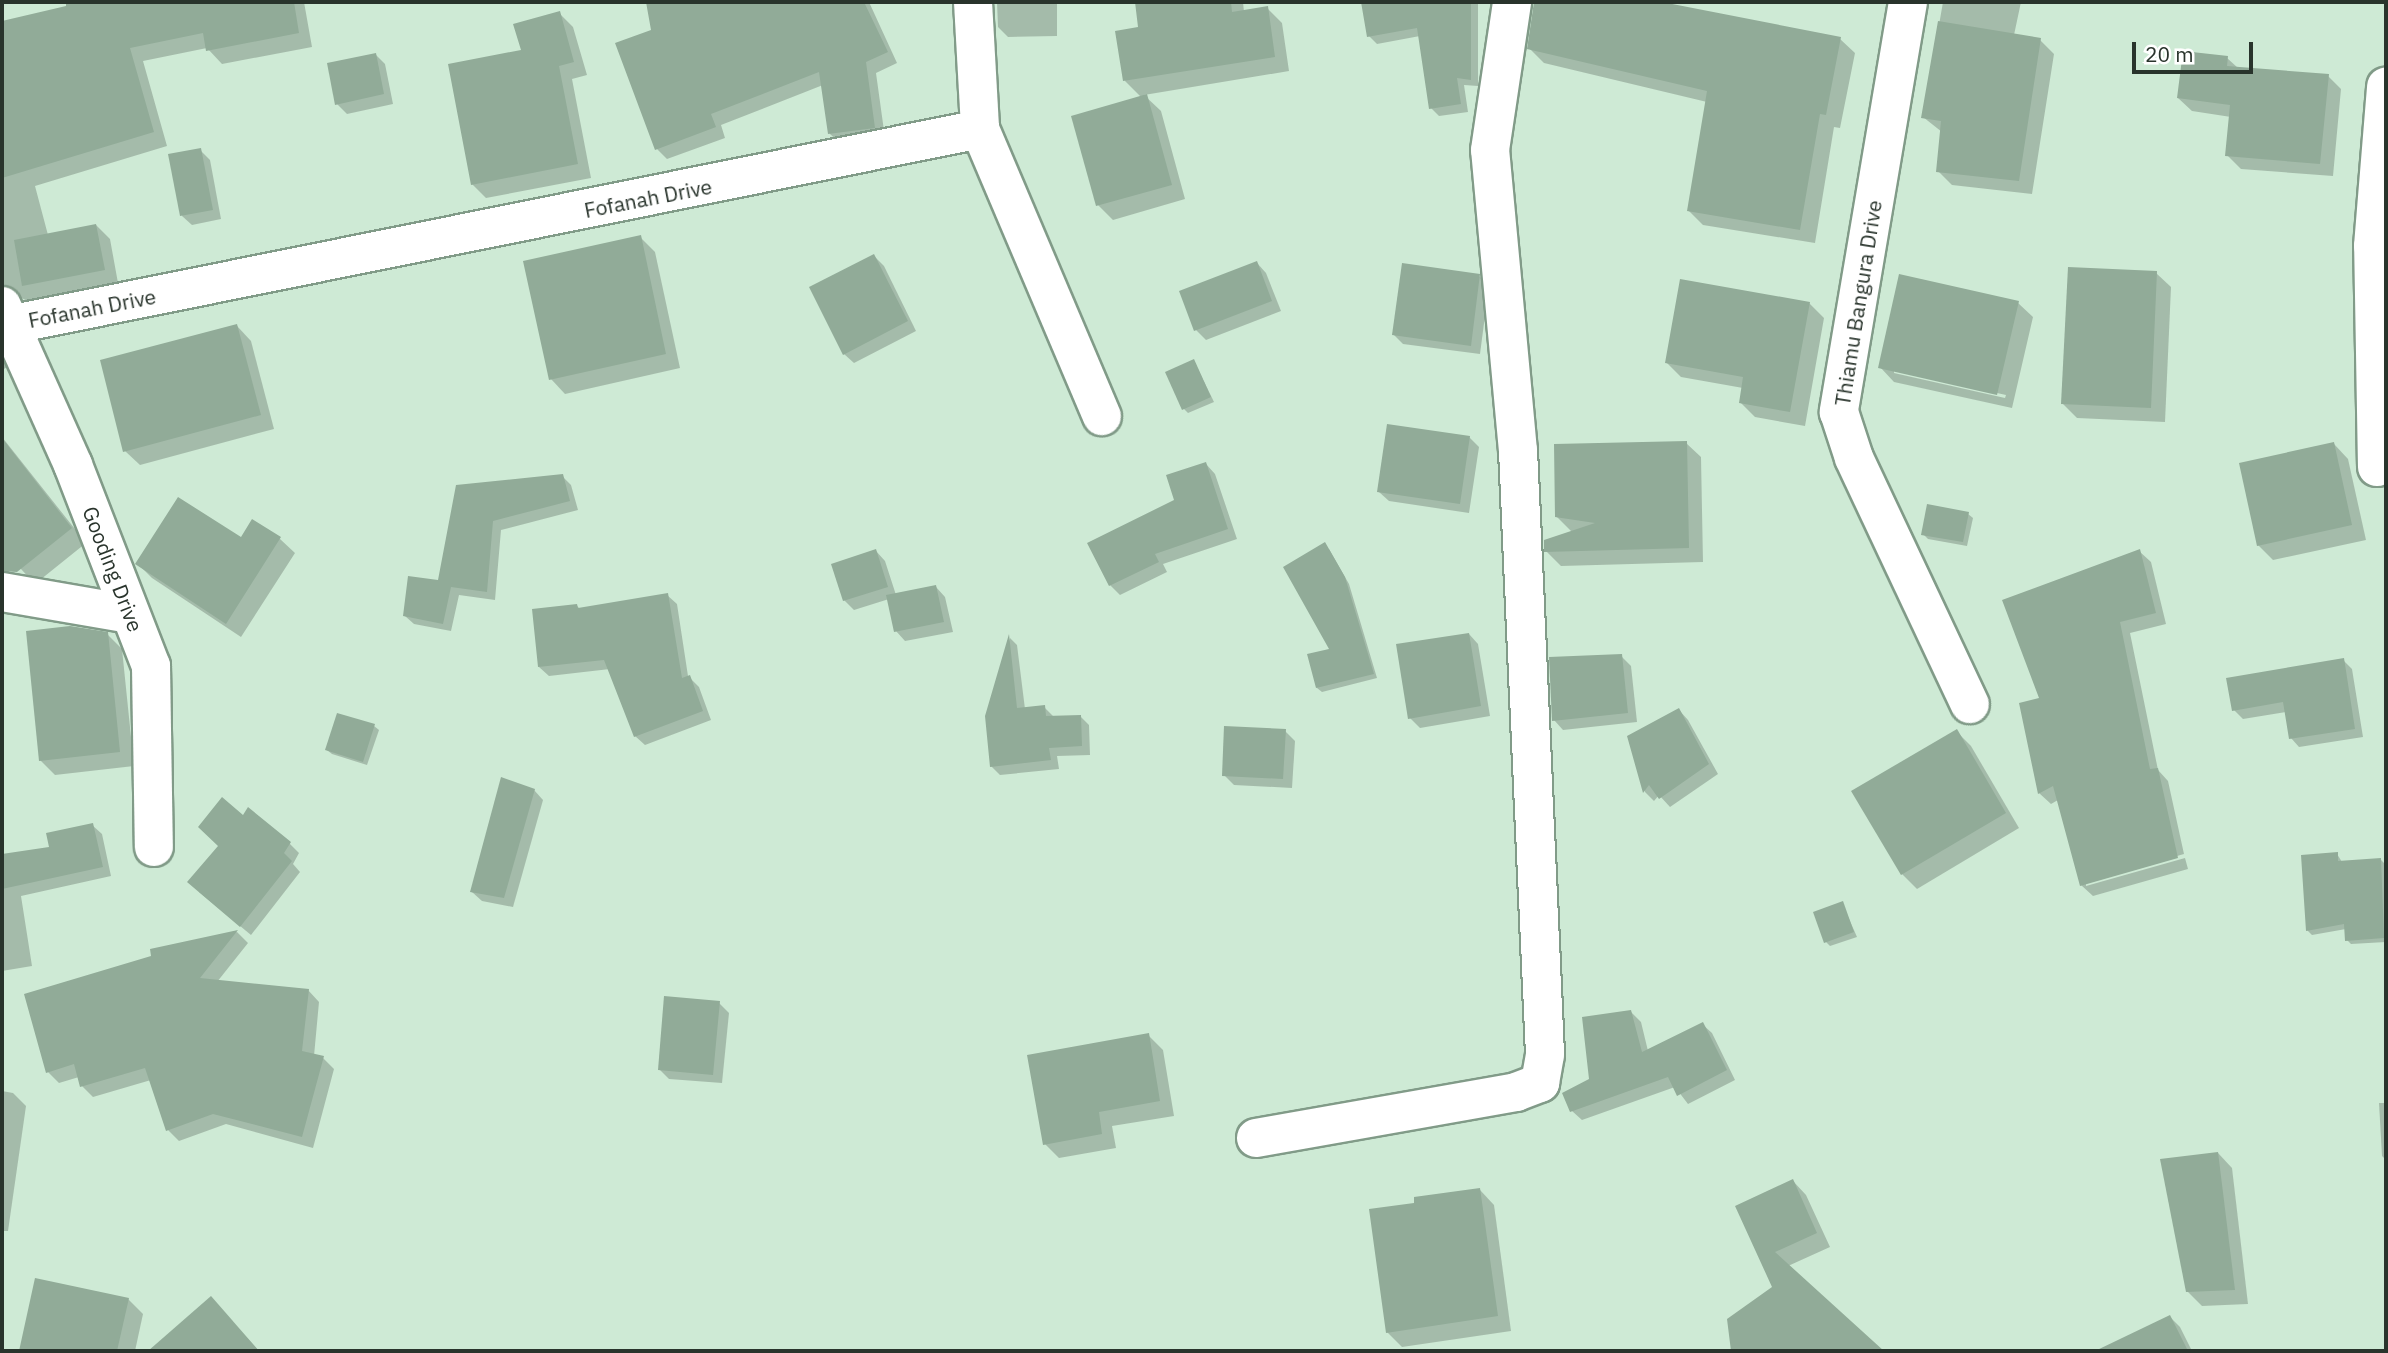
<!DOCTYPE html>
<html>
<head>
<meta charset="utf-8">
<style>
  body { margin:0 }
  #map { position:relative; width:2388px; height:1353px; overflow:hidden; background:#ceead5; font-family:"IBM Plex Sans",sans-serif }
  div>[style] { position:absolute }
  .shadow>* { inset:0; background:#0003 }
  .building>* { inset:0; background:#91ab98 }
  .roads { filter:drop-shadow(2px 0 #819b88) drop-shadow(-2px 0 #819b88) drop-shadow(0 2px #819b88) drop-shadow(0 -2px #819b88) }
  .street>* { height:38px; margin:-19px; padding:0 19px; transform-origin:19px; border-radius:19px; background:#fff }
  span { translate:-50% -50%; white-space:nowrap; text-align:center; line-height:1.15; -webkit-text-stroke:5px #fff; paint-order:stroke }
  .street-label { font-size:21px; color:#29342c }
  .frame { position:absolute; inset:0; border:4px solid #29342c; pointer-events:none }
  .scale { position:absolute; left:2132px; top:42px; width:121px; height:32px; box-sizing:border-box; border:4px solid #29342c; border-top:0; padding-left:9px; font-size:21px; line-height:24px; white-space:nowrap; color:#29342c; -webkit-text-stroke:5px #fff; paint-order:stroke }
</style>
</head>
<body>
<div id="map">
  <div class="shadow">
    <div style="clip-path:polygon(67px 2px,304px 2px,312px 47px,222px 64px,207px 48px,143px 61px,167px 146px,35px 186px,48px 235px,96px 225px,110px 239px,118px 283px,28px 301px,19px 297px,2px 304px,2px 23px,68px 7px)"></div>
    <div style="clip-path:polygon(648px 2px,785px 2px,788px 10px,805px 2px,869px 2px,897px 63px,876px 73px,885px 138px,841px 144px,830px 134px,823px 85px,721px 125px,725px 138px,667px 159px,657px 149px,653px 32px)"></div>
    <div style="clip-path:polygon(997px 2px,1057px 2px,1057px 36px,1008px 37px,998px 27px)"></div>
    <div style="clip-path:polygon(1137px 2px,1243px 2px,1244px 12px,1267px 8px,1282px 23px,1289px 71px,1144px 95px,1161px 111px,1185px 199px,1113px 220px,1098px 205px,1142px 98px,1125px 81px,1140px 29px)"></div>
    <div style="clip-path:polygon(1362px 2px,1478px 4px,1478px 86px,1464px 85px,1468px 112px,1439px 116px,1431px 108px,1420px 36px,1377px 44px,1369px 36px)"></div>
    <div style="clip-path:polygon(1537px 2px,1666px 2px,1666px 4px,1840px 39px,1855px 53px,1840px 128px,1834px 127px,1815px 243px,1703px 225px,1689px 211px,1707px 102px,1544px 63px,1529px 48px)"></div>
    <div style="clip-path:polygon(1943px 2px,2021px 2px,2014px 35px,2040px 40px,2054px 54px,2032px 194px,1952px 185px,1938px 171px,1942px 132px,1923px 117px)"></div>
    <div style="clip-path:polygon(559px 13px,573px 27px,587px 75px,572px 79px,591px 178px,486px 198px,472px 184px)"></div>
    <div style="clip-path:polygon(375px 54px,385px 64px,393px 104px,347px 114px,337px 104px)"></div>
    <div style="clip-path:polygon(2227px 58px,2238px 68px,2328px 76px,2341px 89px,2333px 176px,2241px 169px,2227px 155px,2231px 117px,2192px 111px,2178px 98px)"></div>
    <div style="clip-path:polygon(200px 150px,210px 160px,221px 219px,192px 225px,182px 216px)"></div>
    <div style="clip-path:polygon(640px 237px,655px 252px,680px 368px,565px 394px,551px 379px)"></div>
    <div style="clip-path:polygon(874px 256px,884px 266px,916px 331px,854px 363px,844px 354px)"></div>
    <div style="clip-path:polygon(1257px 263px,1266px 273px,1281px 311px,1206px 340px,1196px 330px)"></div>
    <div style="clip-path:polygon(2156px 273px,2171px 287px,2165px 422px,2077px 418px,2063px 404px)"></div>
    <div style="clip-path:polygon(1479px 276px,1489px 285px,1480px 354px,1403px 344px,1393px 334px)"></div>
    <div style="clip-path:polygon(1809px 303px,1824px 318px,1805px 426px,1755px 417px,1741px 403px,1743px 388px,1681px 377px,1667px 363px)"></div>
    <div style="clip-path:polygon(evenodd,2018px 303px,2033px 317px,2012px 408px,1894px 382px,1880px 367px,2018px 303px,1894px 370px,2006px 395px,2005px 398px,1894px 373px,1894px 370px)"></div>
    <div style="clip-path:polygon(237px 326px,251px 341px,274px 429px,140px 465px,125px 451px)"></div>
    <div style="clip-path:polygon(2px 346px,11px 365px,2px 370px)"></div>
    <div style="clip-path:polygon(1194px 361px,1214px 402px,1188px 413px,1184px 409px)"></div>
    <div style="clip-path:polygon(2px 437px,86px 543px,35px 584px,21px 569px,18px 537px,8px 577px,2px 571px)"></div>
    <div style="clip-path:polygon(1469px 437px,1479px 447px,1469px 513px,1389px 501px,1379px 492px)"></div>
    <div style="clip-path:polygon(1686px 443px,1701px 457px,1703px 562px,1561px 566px,1546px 551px,1573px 533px,1557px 517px)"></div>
    <div style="clip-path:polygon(2334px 444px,2348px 459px,2366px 540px,2273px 560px,2258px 545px)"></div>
    <div style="clip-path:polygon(1206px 464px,1215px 474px,1237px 539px,1163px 564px,1167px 572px,1120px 595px,1110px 585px)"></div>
    <div style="clip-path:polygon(562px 476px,571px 485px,578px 510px,501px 530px,495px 600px,459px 595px,451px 631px,414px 624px,405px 616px,440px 582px,457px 487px)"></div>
    <div style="clip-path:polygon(1968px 514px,1973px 518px,1967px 546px,1928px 539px,1923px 534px)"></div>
    <div style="clip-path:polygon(253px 522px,280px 539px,295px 553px,241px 637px,152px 578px,137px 563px,241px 539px)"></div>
    <div style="clip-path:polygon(1329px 549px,1349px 584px,1377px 678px,1322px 692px,1317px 688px,1331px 650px)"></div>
    <div style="clip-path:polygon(876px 551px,885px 561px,896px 595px,936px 587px,945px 597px,953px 632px,905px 641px,896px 631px,889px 599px,854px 610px,844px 600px)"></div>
    <div style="clip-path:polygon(2139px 551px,2151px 562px,2166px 624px,2130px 633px,2158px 770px,2168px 781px,2184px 854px,2086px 882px,2086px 886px,2185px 858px,2188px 869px,2093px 896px,2081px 885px,2058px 800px,2051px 804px,2039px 793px,2021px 704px,2041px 700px)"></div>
    <div style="clip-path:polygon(667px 595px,677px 604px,688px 676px,699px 687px,711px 720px,645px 745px,635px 736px,610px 669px,549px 676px,539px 667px,577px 606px,580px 609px)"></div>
    <div style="clip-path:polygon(107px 634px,122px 649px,134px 766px,55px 775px,40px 760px)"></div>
    <div style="clip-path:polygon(1469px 634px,1478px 644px,1490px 716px,1420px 728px,1410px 718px)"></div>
    <div style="clip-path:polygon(1010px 638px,1017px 645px,1025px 709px,1044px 707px,1054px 717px,1080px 716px,1089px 725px,1090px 755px,1057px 756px,1059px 769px,1000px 775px,991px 766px,986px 716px)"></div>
    <div style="clip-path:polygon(1621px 656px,1631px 666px,1637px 722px,1563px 730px,1554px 720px)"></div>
    <div style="clip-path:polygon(2343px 660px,2352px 669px,2363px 737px,2299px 747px,2291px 738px,2286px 712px,2243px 719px,2234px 710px)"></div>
    <div style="clip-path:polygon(1679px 710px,1688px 720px,1718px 774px,1670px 807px,1659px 795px,1654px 801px,1645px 792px,1629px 737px)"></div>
    <div style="clip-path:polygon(374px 726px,379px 730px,367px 765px,332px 754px,327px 750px)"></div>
    <div style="clip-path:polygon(1285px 731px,1295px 741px,1292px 788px,1234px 785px,1224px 775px)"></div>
    <div style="clip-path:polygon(1956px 731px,1971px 746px,2019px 828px,1917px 889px,1902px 874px)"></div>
    <div style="clip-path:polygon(534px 790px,543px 800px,513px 907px,482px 901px,472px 892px)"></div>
    <div style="clip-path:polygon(243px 818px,289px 843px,299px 853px,293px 864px,300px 872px,251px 935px,199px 892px)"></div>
    <div style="clip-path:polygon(92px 825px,102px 834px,111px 876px,21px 896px,32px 966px,2px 971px,2px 856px,51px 848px)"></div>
    <div style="clip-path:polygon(2337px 854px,2342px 862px,2381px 860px,2385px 864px,2386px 942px,2351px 944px,2347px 940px,2346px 929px,2312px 935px,2307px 930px)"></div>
    <div style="clip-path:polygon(1842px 903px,1857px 937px,1830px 946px,1826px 942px)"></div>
    <div style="clip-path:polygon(237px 932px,248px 943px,217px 982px,308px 990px,319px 1002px,314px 1056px,323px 1058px,334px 1069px,313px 1148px,226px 1124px,179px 1141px,168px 1130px,151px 1080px,93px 1097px,82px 1086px,79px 1077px,59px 1083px,48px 1072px,153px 957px,152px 950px)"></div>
    <div style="clip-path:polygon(719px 1003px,729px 1013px,722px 1083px,669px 1079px,659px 1069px)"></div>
    <div style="clip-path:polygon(1631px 1012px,1641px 1022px,1648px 1051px,1702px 1024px,1712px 1033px,1735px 1080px,1688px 1104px,1675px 1087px,1582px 1120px,1572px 1111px)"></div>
    <div style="clip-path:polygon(1148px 1035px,1163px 1050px,1174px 1116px,1112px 1126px,1116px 1148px,1059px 1158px,1045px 1144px)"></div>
    <div style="clip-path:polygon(2px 1091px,13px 1093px,26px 1106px,8px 1231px,2px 1231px)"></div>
    <div style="clip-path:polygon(2379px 1103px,2386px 1103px,2386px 1160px,2382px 1156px)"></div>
    <div style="clip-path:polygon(2218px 1153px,2232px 1168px,2248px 1304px,2202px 1306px,2187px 1291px)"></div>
    <div style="clip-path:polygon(1793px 1181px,1806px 1195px,1830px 1247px,1788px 1266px,1881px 1351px,1733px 1351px,1729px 1320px,1774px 1287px,1737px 1207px)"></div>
    <div style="clip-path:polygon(1480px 1190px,1494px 1205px,1511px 1331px,1402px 1347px,1387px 1332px,1416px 1204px)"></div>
    <div style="clip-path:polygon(37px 1280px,128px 1299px,143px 1314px,135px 1351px,21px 1351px)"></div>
    <div style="clip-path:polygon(211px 1299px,259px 1351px,150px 1351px)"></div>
    <div style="clip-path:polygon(2170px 1317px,2180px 1327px,2192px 1351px,2099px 1351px)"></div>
  </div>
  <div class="building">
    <div style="clip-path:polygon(66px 2px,294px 2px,299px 33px,206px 51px,203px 33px,130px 48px,154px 132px,2px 178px,2px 21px,66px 6px)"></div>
    <div style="clip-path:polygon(646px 2px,864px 2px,888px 52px,866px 62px,875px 128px,828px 134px,819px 72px,711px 114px,716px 127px,655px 150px,615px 43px,651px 30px)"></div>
    <div style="clip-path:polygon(1135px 2px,1231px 2px,1232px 12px,1268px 6px,1275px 57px,1123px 81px,1115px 31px,1138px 27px)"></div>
    <div style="clip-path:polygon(1361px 2px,1471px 2px,1471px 80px,1457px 78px,1461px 104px,1429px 109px,1417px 28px,1367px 37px)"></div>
    <div style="clip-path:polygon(1534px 2px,1662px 2px,1841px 37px,1826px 115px,1820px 114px,1800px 230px,1687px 211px,1707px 91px,1527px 49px)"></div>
    <div style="clip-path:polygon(560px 11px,574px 62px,559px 66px,578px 164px,471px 185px,448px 64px,521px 50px,513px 24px)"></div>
    <div style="clip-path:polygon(1938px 21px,2041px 38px,2019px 181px,1936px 172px,1941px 121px,1921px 118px)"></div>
    <div style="clip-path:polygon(2183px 51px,2228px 56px,2227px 66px,2329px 74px,2320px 164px,2225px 156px,2230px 105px,2177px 98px)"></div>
    <div style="clip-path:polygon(376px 53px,384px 94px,335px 105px,327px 63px)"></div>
    <div style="clip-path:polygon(1147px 94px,1172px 185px,1096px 206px,1071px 116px)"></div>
    <div style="clip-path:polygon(201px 148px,213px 210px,180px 216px,168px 154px)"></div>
    <div style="clip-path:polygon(96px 224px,105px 270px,22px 286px,14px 240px)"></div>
    <div style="clip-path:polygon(641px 235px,666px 354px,549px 380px,523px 261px)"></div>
    <div style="clip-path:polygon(874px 254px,908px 321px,843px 355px,809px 287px)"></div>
    <div style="clip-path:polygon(1257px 261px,1272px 301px,1194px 331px,1179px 291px)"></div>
    <div style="clip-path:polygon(1402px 263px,1480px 274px,1471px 346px,1392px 335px)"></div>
    <div style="clip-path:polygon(2068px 267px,2157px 271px,2151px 408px,2061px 404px)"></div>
    <div style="clip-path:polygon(1899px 274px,2019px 301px,1997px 395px,1878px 368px)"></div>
    <div style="clip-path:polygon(1680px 279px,1810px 302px,1790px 412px,1739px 403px,1743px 377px,1665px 363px)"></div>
    <div style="clip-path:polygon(237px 324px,261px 415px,123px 452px,100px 360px)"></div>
    <div style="clip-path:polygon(1194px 359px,1211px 397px,1182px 410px,1165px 372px)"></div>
    <div style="clip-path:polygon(1387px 424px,1470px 436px,1460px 504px,1377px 492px)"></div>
    <div style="clip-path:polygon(2px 438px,72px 528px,17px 572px,2px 571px)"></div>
    <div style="clip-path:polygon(1687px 441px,1689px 548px,1544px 552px,1544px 540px,1595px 523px,1555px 517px,1554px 444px)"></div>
    <div style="clip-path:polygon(2334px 442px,2352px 525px,2257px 546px,2239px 463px)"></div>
    <div style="clip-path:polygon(1206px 462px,1228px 529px,1155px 554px,1159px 562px,1109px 586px,1087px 543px,1174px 500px,1166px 475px)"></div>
    <div style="clip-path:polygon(563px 474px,570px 501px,493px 521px,487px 592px,451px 587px,443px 624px,403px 616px,408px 576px,438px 580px,456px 485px)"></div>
    <div style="clip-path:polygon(178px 497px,241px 537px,252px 519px,281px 537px,226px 624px,135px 564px)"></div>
    <div style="clip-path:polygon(1927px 504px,1969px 512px,1963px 542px,1921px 535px)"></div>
    <div style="clip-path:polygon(1325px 542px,1345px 577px,1374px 674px,1316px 688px,1307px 654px,1329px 649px,1283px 567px)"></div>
    <div style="clip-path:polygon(876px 549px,888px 587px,843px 601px,831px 564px)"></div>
    <div style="clip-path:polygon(2140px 549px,2156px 613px,2120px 622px,2150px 769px,2158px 768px,2178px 858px,2080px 886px,2053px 786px,2038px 794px,2019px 703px,2039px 698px,2002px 600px)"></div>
    <div style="clip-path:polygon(936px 585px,944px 622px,894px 632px,886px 595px)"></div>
    <div style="clip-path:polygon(668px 593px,682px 678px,690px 675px,703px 711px,634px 737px,604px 660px,538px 667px,532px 609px,577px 604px,578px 608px)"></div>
    <div style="clip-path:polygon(70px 626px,108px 632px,120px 752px,39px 761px,26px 631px)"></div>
    <div style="clip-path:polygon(1469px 633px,1481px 706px,1408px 719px,1396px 644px)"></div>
    <div style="clip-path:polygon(1009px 634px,1017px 708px,1045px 705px,1046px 716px,1081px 715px,1082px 746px,1049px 748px,1051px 760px,990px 767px,985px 716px)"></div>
    <div style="clip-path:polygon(1622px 654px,1628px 713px,1552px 721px,1549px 657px)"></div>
    <div style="clip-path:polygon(2344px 658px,2355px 729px,2289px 739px,2283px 702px,2232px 711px,2226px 678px)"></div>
    <div style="clip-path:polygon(1679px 708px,1709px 764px,1659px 799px,1649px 785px,1643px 793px,1627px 736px)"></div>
    <div style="clip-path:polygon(337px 713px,375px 724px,363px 762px,325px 750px)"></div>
    <div style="clip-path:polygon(1224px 726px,1286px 729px,1283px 779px,1222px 776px)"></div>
    <div style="clip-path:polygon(1957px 729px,2006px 813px,1901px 875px,1851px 791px)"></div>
    <div style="clip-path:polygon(501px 777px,535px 789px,504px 898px,470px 892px)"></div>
    <div style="clip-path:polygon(222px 797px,243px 815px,248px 807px,291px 842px,284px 853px,292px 861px,240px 927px,187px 882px,218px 846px,198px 827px)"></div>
    <div style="clip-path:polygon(93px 823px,103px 867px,2px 889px,2px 854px,49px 847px,46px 833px)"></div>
    <div style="clip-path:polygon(2338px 852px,2338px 861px,2381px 858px,2384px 938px,2345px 941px,2344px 924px,2306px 931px,2301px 855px)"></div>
    <div style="clip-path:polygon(1843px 901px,1854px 932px,1824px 943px,1813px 912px)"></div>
    <div style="clip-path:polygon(238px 930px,200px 978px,309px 989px,302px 1051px,324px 1056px,302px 1137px,213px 1114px,166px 1131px,145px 1068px,80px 1087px,74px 1064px,46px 1073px,24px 994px,151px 956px,150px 949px)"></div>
    <div style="clip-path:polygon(664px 996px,720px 1001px,713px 1075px,658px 1070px)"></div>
    <div style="clip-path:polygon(1631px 1010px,1642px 1052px,1703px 1022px,1727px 1070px,1677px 1096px,1668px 1077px,1570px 1112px,1562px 1093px,1589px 1079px,1582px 1017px)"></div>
    <div style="clip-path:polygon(1149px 1033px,1160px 1101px,1099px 1112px,1102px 1134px,1043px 1145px,1027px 1055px)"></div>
    <div style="clip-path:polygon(2218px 1152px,2235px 1290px,2186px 1292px,2160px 1159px)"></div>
    <div style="clip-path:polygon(1793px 1179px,1817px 1233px,1775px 1252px,1884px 1351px,1731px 1351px,1727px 1319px,1772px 1287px,1735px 1206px)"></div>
    <div style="clip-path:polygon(1480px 1188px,1498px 1316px,1386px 1333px,1369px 1209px,1414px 1203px,1414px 1197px)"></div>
    <div style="clip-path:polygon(35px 1278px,129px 1298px,117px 1351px,19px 1351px)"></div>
    <div style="clip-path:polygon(211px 1296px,259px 1351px,148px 1351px)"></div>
    <div style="clip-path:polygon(2170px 1315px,2188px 1351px,2095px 1351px)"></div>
  </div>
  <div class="roads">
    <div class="street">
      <div style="left:973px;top:2px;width:127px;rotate:86.8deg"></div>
      <div style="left:980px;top:129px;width:312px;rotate:67deg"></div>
      <div style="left:1908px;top:2px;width:416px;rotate:99.6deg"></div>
      <div style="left:1839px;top:412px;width:48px;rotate:71.9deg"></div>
      <div style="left:1854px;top:458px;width:272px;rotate:64.8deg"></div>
      <div style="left:2px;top:306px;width:174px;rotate:65.9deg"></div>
      <div style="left:73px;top:465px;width:216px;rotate:68.8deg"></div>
      <div style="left:151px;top:666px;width:181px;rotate:89.1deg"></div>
      <div style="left:9px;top:325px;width:991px;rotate:-11.41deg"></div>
      <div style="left:2377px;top:467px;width:221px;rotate:-91deg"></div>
      <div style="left:2373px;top:246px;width:160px;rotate:-85.3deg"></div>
      <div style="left:2px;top:592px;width:130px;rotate:9.8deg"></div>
      <div style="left:1256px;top:1138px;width:264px;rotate:-10deg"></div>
      <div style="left:1516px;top:1092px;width:26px;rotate:-21deg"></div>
      <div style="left:1540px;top:1083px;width:29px;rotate:-80deg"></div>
      <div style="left:1545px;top:1054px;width:604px;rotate:-92.56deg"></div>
      <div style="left:1518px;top:451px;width:302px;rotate:-95.3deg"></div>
      <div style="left:1490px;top:150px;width:150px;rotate:-81.5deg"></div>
    </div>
  </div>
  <div class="street-label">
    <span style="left:648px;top:198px;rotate:-11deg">Fofanah Drive</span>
    <span style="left:1858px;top:303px;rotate:-81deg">Thiamu Bangura Drive</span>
    <span style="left:92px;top:308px;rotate:-11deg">Fofanah Drive</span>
    <span style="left:113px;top:569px;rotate:69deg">Gooding Drive</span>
  </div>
  <div class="frame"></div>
  <div class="scale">20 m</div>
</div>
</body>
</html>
